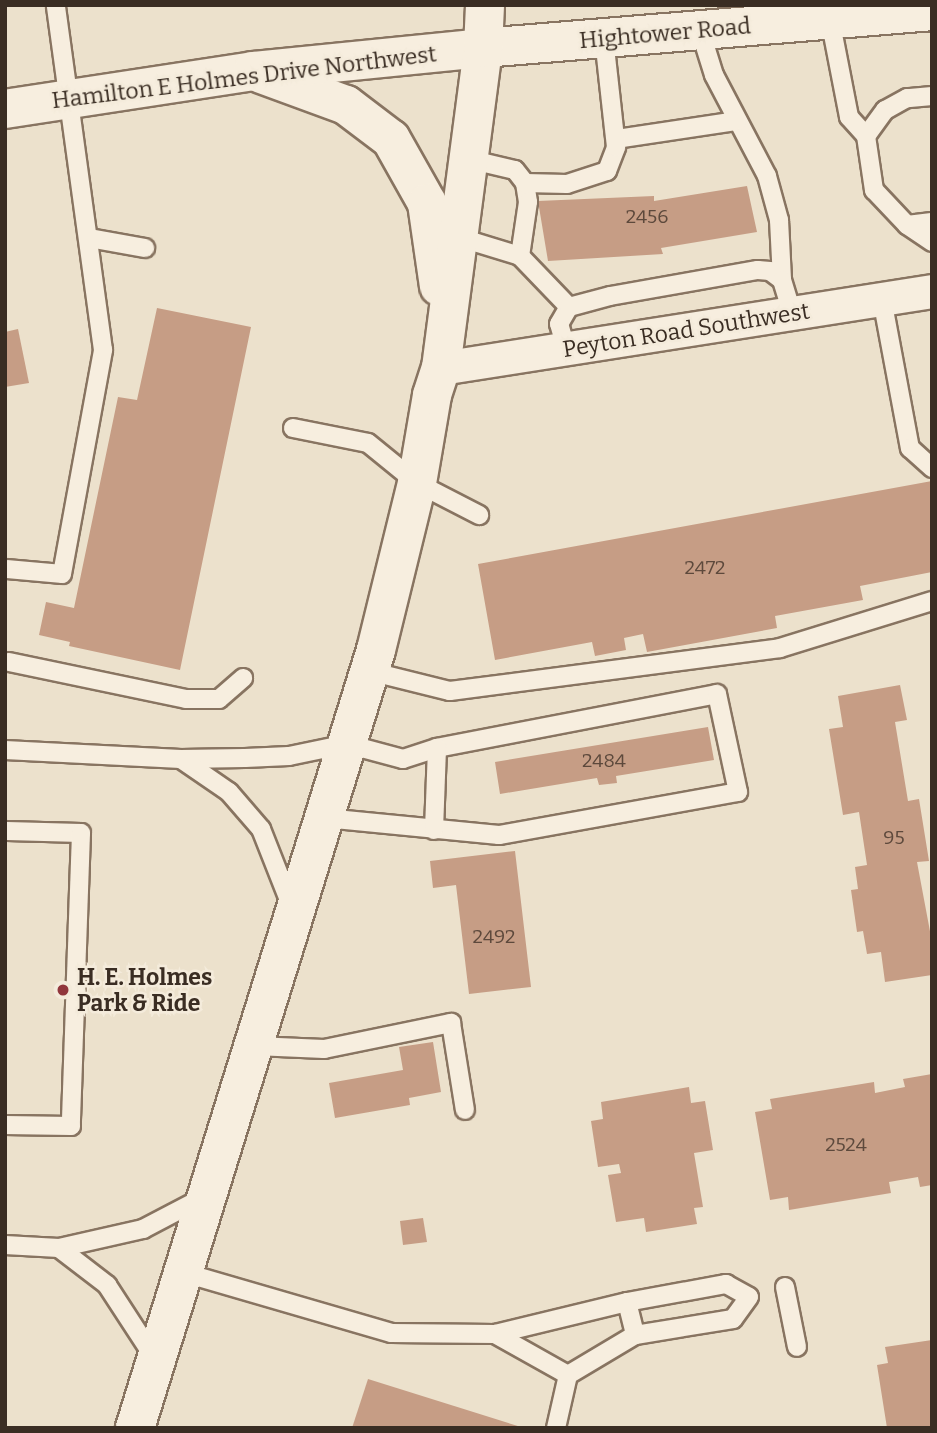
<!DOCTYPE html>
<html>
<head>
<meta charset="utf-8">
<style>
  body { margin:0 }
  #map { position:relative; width:937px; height:1433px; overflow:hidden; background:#ece1cc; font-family:Bitter,serif }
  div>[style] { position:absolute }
  .building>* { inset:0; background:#c69d85 }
  .roads { filter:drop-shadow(2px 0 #887461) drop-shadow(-2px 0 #887461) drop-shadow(0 2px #887461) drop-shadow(0 -2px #887461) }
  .service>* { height:18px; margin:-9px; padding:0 9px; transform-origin:9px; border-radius:9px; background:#f7eedf }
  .minor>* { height:33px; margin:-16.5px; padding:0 16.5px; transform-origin:16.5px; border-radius:16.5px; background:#f7eedf }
  .tertiary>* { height:38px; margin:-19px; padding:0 19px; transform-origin:19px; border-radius:19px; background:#f7eedf }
  .secondary>* { height:38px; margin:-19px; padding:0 19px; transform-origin:19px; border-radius:19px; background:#f7eedf }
  .dots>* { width:19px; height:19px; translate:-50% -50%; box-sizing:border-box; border:4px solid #f4ebdb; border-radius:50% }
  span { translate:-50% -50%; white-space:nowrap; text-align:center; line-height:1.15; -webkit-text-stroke:5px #f4ebdb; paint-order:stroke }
  .number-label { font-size:19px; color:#5d493c }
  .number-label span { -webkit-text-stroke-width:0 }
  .street-label { font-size:23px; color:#3a2d23 }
  .poi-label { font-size:23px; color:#3a2d23; font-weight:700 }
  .left { translate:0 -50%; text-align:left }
  .frame { position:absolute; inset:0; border:7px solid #3a2d23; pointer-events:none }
</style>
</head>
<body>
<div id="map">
  <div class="building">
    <div style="clip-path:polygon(747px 186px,757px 232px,661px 248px,663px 254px,548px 261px,538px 201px,654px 196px,654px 201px)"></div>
    <div style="clip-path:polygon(157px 308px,251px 327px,180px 670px,69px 646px,70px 642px,39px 635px,46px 602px,74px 608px,118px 397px,137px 400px)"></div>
    <div style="clip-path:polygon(18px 329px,29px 383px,5px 387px,5px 332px)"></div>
    <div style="clip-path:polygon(932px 481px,932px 572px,860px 586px,863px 600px,775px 616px,777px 628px,647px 652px,643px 634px,624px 638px,626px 650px,595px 656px,592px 642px,495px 660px,478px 564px)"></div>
    <div style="clip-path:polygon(900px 685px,907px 720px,895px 722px,908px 801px,919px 799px,929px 861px,917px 862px,932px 942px,932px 975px,885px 982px,881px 952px,867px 954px,863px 931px,857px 932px,851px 890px,858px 889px,855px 867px,867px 865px,859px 812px,843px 815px,829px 729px,843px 727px,838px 696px)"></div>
    <div style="clip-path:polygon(708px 727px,714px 760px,616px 776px,617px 783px,599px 785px,597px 778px,500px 794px,495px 762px)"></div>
    <div style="clip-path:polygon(515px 851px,531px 987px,469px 994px,456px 885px,433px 888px,430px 861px)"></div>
    <div style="clip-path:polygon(433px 1042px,441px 1092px,409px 1098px,410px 1105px,335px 1118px,329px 1083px,403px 1070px,399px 1047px)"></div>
    <div style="clip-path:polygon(932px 1074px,932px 1185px,920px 1187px,918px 1177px,889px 1182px,891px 1193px,789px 1210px,788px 1197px,770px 1200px,755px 1112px,772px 1109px,770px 1099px,874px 1082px,875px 1093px,905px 1087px,903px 1079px)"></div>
    <div style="clip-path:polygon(689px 1087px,691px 1103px,705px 1101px,713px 1150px,694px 1153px,703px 1207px,694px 1208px,697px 1224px,646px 1232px,644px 1218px,616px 1222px,608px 1175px,621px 1173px,619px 1164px,598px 1167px,591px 1121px,603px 1119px,601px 1102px)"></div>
    <div style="clip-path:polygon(423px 1218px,427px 1242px,403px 1245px,400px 1221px)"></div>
    <div style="clip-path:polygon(932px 1340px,932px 1428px,887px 1428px,877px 1365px,888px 1363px,885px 1347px)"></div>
    <div style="clip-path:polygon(368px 1379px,521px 1427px,521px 1428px,352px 1428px)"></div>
  </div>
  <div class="roads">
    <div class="service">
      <div style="left:830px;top:19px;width:100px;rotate:79deg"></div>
      <div style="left:849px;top:117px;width:25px;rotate:48deg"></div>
      <div style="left:700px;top:30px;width:47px;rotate:72.7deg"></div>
      <div style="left:714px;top:75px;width:114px;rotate:62.3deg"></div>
      <div style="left:767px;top:176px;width:46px;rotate:74.7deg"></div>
      <div style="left:779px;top:220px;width:60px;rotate:87.1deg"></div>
      <div style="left:932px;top:96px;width:25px;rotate:175deg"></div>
      <div style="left:907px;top:98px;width:25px;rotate:151deg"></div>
      <div style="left:885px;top:110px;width:32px;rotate:126deg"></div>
      <div style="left:866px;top:136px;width:55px;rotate:81.6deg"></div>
      <div style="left:874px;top:190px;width:48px;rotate:46.7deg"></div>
      <div style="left:907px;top:225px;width:30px;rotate:34deg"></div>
      <div style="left:616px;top:139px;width:122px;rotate:-8.5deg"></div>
      <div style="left:468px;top:159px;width:48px;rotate:13.2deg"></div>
      <div style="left:515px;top:170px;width:16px;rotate:52deg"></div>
      <div style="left:525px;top:183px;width:19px;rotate:81deg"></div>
      <div style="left:528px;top:202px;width:55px;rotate:98.4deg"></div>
      <div style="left:525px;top:183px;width:42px;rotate:1.4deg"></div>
      <div style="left:567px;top:184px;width:42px;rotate:-18deg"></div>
      <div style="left:607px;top:171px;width:26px;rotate:-69deg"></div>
      <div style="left:616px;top:147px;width:110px;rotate:-96.3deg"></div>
      <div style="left:907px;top:225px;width:25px;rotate:-7deg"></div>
      <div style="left:458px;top:237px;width:65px;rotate:17deg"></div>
      <div style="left:520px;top:256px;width:71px;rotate:46.1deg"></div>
      <div style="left:89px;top:238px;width:57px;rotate:10.1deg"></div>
      <div style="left:882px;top:299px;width:152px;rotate:79.4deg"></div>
      <div style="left:910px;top:448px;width:30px;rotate:42deg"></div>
      <div style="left:566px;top:348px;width:25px;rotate:-106deg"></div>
      <div style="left:559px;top:324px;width:20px;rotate:-60deg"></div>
      <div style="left:569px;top:307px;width:42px;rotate:-15deg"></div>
      <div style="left:610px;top:296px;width:150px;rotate:-10deg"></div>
      <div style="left:758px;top:270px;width:12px;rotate:5deg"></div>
      <div style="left:770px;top:271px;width:15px;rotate:37deg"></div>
      <div style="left:782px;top:280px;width:34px;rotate:73deg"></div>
      <div style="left:293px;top:428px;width:76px;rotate:11.3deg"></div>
      <div style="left:368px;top:443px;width:63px;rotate:39.2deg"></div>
      <div style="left:417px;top:483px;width:70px;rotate:27.3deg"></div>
      <div style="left:7px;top:569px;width:55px;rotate:5.2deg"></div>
      <div style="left:62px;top:574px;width:228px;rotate:-79.6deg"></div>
      <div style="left:103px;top:350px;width:348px;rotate:-97.8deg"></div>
      <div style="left:9px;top:662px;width:181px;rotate:11.8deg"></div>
      <div style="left:186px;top:699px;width:33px"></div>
      <div style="left:219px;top:699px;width:32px;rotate:-41deg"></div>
      <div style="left:369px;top:671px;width:83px;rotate:13.9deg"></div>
      <div style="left:450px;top:691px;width:333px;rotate:-7.4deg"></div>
      <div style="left:780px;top:648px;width:159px;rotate:-17.2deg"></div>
      <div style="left:5px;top:750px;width:176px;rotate:2.9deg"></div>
      <div style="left:181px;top:759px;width:64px;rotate:-0.9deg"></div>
      <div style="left:245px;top:758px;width:44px;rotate:-2.6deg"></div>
      <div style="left:289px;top:756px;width:59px;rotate:-11.7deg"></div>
      <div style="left:347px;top:744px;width:58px;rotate:15deg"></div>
      <div style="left:403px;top:759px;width:36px;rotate:-18deg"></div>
      <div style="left:437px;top:748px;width:285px;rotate:-10.9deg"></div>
      <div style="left:717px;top:694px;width:100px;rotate:77.9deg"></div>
      <div style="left:738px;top:792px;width:243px;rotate:169.8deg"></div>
      <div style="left:499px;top:835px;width:175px;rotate:-174.4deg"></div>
      <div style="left:181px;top:759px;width:58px;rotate:34.5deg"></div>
      <div style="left:229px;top:792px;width:49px;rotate:49.1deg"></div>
      <div style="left:261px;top:829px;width:82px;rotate:68.5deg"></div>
      <div style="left:434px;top:830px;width:82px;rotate:-87.9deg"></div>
      <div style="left:5px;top:831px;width:76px;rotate:1.5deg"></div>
      <div style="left:81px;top:833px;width:293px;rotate:92deg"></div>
      <div style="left:71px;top:1126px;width:66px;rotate:-179.1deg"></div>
      <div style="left:255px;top:1046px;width:69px;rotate:2.5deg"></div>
      <div style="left:324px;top:1049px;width:130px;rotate:-11.6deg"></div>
      <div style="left:451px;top:1023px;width:88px;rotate:80.9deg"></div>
      <div style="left:5px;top:1245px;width:54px;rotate:3.2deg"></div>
      <div style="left:59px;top:1248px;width:86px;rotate:-12.7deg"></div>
      <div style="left:143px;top:1229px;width:67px;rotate:-27.7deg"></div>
      <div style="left:59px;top:1248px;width:61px;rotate:37.6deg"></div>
      <div style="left:107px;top:1285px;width:86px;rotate:56.9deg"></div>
      <div style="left:185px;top:1273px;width:215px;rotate:16.2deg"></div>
      <div style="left:391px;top:1333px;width:104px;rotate:0.6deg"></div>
      <div style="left:495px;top:1334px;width:136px;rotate:-13.6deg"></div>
      <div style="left:627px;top:1302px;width:101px;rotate:-10.3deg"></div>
      <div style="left:726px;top:1284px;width:26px;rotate:29deg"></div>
      <div style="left:749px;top:1297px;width:27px;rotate:126deg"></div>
      <div style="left:733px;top:1319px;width:99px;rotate:170.7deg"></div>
      <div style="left:635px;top:1335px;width:78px;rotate:149.2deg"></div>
      <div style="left:568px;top:1375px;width:84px;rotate:-150.7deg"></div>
      <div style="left:785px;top:1287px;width:61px;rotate:78.7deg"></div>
      <div style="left:627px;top:1302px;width:34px;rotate:76deg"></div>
      <div style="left:556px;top:1428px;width:54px;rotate:-77.2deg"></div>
    </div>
    <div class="minor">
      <div style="left:441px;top:368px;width:497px;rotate:-8.9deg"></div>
    </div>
    <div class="tertiary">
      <div style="left:483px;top:48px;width:451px;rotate:-4.7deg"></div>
    </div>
    <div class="secondary">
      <div style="left:261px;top:74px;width:90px;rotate:20deg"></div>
      <div style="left:346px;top:105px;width:56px;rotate:37.1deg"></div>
      <div style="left:391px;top:139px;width:73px;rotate:60.6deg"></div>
      <div style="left:427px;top:203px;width:84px;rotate:81.8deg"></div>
      <div style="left:5px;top:109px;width:251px;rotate:-8.7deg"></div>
      <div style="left:253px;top:71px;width:231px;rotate:-5.7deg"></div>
      <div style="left:135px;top:1428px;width:814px;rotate:-72.79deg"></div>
      <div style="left:376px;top:650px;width:172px;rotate:-76.2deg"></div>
      <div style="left:417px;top:483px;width:89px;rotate:-80.3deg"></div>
      <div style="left:432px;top:395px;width:28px;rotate:-72deg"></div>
      <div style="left:441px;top:368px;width:323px;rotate:-82.5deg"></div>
      <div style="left:483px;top:48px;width:43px;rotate:-87.3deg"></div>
    </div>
  </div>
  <div class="dots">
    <div style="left:63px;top:990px;background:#91363c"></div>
  </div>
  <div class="number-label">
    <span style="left:647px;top:217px">2456</span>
    <span style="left:705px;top:568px">2472</span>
    <span style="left:604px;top:761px">2484</span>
    <span style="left:894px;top:838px">95</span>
    <span style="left:494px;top:937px">2492</span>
    <span style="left:846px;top:1145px">2524</span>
  </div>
  <div class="street-label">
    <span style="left:665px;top:33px;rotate:-5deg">Hightower Road</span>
    <span style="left:244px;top:77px;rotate:-7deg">Hamilton E Holmes Drive Northwest</span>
    <span style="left:686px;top:330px;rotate:-9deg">Peyton Road Southwest</span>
  </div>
  <div class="poi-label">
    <span class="left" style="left:77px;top:990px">H. E. Holmes<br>Park &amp; Ride</span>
  </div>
  <div class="frame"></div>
</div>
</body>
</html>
